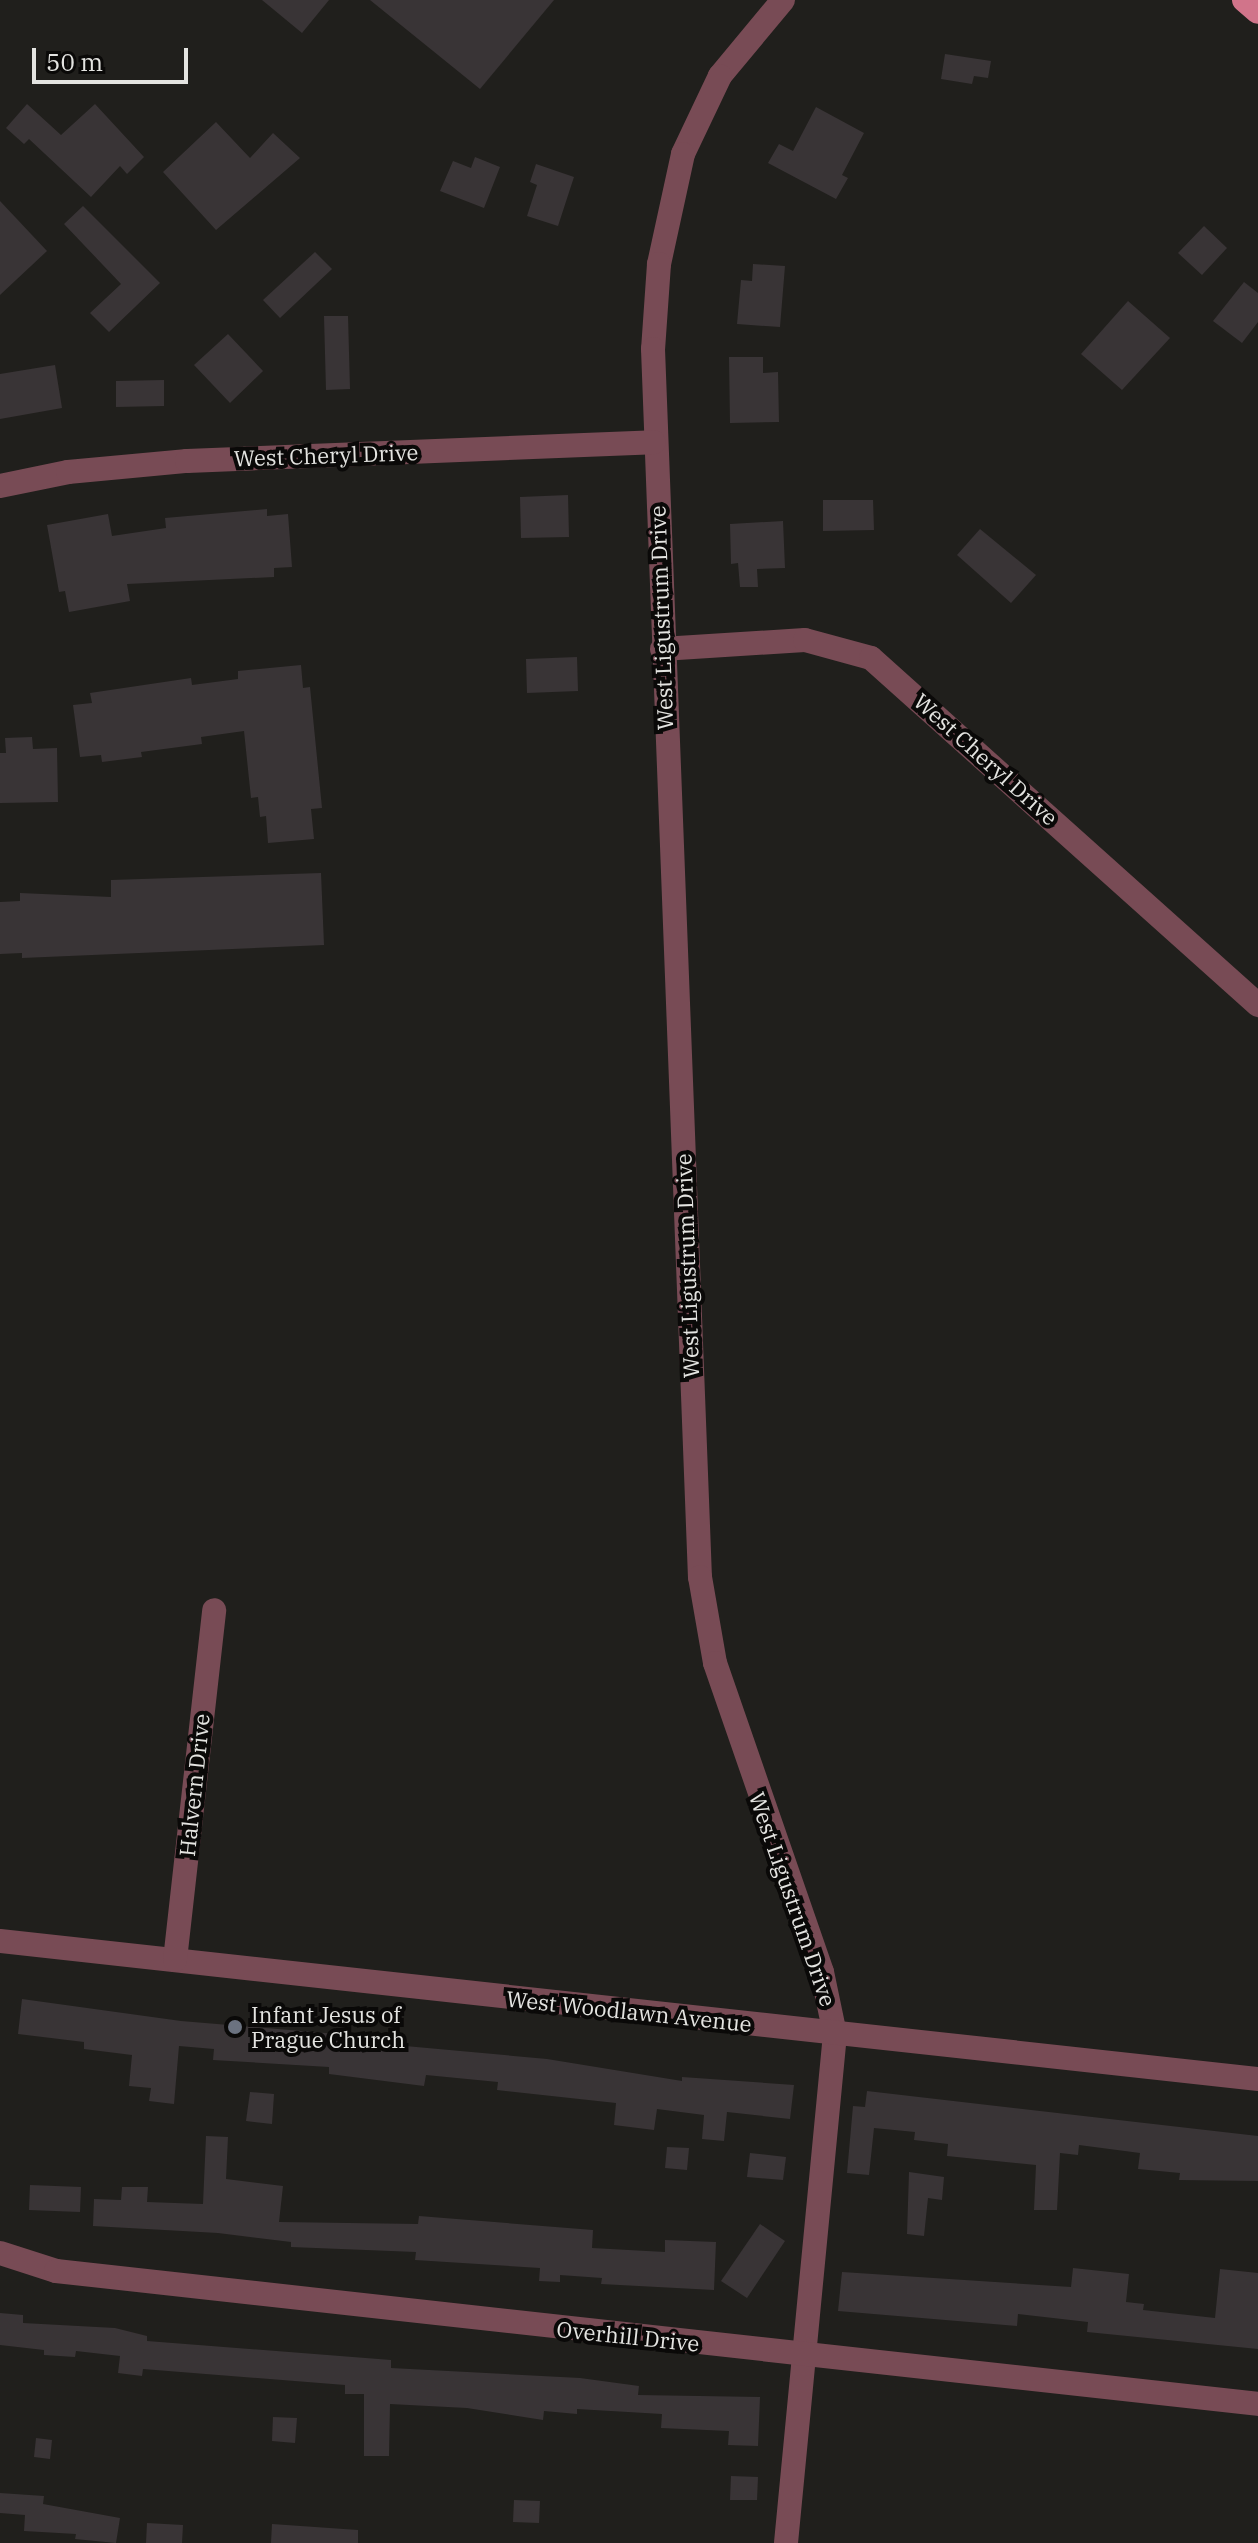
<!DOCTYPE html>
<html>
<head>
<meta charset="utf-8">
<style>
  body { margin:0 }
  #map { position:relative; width:1258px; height:2543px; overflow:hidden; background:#201f1c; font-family:"IBM Plex Serif",serif }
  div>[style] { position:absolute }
  .building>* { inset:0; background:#393436 }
  .minor>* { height:24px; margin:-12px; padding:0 12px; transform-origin:12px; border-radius:12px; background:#784b55 }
  .major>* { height:24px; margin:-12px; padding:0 12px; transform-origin:12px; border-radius:12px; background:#d1748a }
  .dots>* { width:22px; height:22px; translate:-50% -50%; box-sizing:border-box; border:4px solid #0a0908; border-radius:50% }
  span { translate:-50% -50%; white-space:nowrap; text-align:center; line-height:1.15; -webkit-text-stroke:8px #0a0908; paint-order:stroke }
  .street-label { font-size:22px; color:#e4e4e1 }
  .poi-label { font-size:22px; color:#e4e4e1 }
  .left { translate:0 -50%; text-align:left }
  .scale { position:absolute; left:32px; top:48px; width:156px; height:36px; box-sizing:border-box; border:4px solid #e4e4e1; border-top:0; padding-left:10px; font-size:24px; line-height:28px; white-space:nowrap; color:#e4e4e1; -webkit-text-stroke:6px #0a0908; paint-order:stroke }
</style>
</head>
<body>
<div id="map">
  <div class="building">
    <div style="clip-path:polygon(262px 0,329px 0,302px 33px)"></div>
    <div style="clip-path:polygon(370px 0,554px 0,480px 89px)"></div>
    <div style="clip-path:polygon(945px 54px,991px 61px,988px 78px,974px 76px,972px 84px,941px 79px)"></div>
    <div style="clip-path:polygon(27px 104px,61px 135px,95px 104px,144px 157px,127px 174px,120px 166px,91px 197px,29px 139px,24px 144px,6px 128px)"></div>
    <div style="clip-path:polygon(816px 107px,864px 133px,842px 175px,848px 178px,836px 199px,768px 163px,779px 144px,793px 151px)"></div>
    <div style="clip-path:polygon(216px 122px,250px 158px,273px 133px,300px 158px,216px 230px,163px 172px)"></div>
    <div style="clip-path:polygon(475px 157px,500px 167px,484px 208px,440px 191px,453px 161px,471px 168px)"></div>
    <div style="clip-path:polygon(536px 164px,574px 177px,558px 226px,527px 216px,537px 185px,530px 182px)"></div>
    <div style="clip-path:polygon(0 201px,47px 251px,0 295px)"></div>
    <div style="clip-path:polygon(83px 206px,160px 283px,109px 332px,90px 313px,121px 284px,64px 224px)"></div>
    <div style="clip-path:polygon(1204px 226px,1227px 248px,1202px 275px,1178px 253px)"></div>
    <div style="clip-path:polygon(315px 252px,332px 269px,280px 318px,263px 300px)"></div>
    <div style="clip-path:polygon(753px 264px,785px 266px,780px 327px,737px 324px,741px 280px,752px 281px)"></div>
    <div style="clip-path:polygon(1244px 282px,1258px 293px,1258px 322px,1242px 343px,1213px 321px)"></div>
    <div style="clip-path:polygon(1128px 301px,1170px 338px,1122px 390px,1081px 354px)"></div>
    <div style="clip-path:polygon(324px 316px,348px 316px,350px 389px,326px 390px)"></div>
    <div style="clip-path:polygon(228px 334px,263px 371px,230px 403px,194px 365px)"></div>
    <div style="clip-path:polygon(729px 357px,763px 357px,763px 373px,778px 372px,779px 422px,730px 423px)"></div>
    <div style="clip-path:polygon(55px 365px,62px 408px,0 419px,0 374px)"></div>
    <div style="clip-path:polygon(164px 380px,164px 406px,116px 407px,116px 381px)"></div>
    <div style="clip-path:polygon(568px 495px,569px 537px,521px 538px,520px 497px)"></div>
    <div style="clip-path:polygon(823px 500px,873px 500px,874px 530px,823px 531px)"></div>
    <div style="clip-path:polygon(267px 509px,267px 516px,288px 514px,292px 567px,274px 568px,274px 577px,127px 584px,130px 601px,69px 612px,65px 591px,59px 592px,47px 525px,108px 514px,112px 536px,166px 528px,165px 518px)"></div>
    <div style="clip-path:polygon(783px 521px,785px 568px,757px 569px,758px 587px,740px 587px,738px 563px,731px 564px,730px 524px)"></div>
    <div style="clip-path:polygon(980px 529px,1036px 575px,1011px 603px,957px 555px)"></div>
    <div style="clip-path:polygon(577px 657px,578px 691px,527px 693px,526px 659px)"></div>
    <div style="clip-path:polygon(301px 665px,303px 688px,310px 687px,322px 808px,311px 809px,314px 839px,268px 843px,266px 816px,260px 817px,258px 797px,251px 798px,244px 731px,201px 737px,202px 744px,141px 752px,142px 757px,102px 762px,101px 755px,80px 757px,73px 705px,92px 703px,90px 693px,191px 678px,192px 685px,238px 679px,238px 671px)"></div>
    <div style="clip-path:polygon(32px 737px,33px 749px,57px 748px,58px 802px,0 803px,0 753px,6px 753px,5px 738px)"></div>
    <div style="clip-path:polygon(321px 873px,324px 945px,22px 958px,22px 953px,0 954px,0 902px,20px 901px,20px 893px,111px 897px,111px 880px)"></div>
    <div style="clip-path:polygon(22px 1999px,181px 2021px,361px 2036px,361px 2042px,547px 2059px,682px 2081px,682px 2077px,794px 2085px,790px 2119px,727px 2112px,724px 2141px,702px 2139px,704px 2115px,657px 2109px,654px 2130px,614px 2125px,616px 2103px,497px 2090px,498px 2082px,426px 2075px,424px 2086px,329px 2074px,329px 2067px,213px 2060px,214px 2049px,179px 2046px,174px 2104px,149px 2101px,151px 2088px,129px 2086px,132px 2055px,84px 2049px,84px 2042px,18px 2034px)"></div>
    <div style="clip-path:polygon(867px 2091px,1258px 2136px,1258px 2181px,1179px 2180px,1180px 2173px,1138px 2169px,1140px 2153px,1079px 2145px,1078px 2155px,1060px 2153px,1057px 2210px,1034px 2210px,1036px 2165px,947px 2156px,948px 2144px,914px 2140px,915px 2132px,874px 2128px,869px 2175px,847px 2173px,853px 2106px,865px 2107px)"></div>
    <div style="clip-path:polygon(250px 2092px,274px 2094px,272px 2124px,246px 2121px)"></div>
    <div style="clip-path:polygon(206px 2136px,228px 2137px,226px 2179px,283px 2186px,279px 2222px,418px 2224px,419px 2216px,593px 2230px,592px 2248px,665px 2252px,665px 2240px,716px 2242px,714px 2290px,601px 2284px,602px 2278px,560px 2275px,560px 2282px,539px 2281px,540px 2268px,415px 2260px,416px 2252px,291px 2247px,291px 2242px,218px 2233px,93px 2226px,94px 2199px,121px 2200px,122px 2187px,148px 2187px,147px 2202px,203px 2204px)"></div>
    <div style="clip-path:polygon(667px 2147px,689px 2148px,687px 2170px,665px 2168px)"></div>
    <div style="clip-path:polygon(750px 2153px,786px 2157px,783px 2180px,747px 2177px)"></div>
    <div style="clip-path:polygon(909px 2172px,944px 2177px,942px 2200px,928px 2198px,924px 2236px,907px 2234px)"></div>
    <div style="clip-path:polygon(30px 2185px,81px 2187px,80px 2212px,29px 2210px)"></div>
    <div style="clip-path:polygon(760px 2224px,785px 2241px,747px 2298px,721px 2281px)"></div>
    <div style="clip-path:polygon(1073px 2268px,1129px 2274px,1126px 2302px,1144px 2304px,1143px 2310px,1215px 2318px,1220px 2269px,1258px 2273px,1258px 2349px,1087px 2332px,1088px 2322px,1018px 2314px,1017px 2326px,838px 2311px,842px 2272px,1071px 2287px)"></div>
    <div style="clip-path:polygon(0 2313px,23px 2315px,23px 2323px,115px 2328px,147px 2336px,147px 2341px,391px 2360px,391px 2368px,580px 2378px,639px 2386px,638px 2395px,760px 2397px,758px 2446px,728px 2445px,729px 2431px,661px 2428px,662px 2414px,577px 2409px,577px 2414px,544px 2411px,543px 2420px,467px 2408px,390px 2404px,389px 2456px,364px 2456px,364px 2394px,345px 2394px,345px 2385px,143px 2369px,142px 2376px,118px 2373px,120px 2356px,76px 2351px,75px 2357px,44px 2355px,44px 2350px,0 2345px)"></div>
    <div style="clip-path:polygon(273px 2417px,297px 2418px,295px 2443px,272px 2441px)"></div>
    <div style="clip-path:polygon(36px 2438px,52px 2440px,50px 2459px,34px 2457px)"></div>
    <div style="clip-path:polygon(731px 2476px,758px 2477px,757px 2500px,730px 2500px)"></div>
    <div style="clip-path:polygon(0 2493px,44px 2496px,43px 2504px,120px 2518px,116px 2543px,75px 2539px,76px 2534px,24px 2531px,25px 2515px,0 2513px)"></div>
    <div style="clip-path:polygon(514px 2500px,540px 2501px,539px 2523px,513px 2522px)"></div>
    <div style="clip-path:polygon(147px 2523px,183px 2525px,182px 2543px,146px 2543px)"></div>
    <div style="clip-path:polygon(272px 2524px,358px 2530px,358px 2543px,271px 2543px)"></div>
  </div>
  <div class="minor">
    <div style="left:783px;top:0;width:99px;rotate:129.7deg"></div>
    <div style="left:720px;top:76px;width:86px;rotate:115.4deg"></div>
    <div style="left:683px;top:154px;width:113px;rotate:102.3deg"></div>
    <div style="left:659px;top:264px;width:85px;rotate:94deg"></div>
    <div style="left:653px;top:349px;width:1229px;rotate:87.81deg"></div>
    <div style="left:700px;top:1577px;width:87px;rotate:80.1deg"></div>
    <div style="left:715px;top:1663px;width:327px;rotate:70.9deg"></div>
    <div style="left:822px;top:1972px;width:63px;rotate:78.2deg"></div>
    <div style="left:835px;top:2034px;width:511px;rotate:95.5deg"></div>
    <div style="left:0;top:486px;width:69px;rotate:-11.6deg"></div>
    <div style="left:68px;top:472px;width:120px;rotate:-5.3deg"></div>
    <div style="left:187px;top:461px;width:467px;rotate:-2.3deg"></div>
    <div style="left:662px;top:649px;width:143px;rotate:-3.6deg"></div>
    <div style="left:805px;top:640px;width:68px;rotate:15.3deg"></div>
    <div style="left:871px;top:658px;width:520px;rotate:41.88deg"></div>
    <div style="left:0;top:1941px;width:1266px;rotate:6.26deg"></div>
    <div style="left:175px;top:1960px;width:352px;rotate:-83.6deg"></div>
    <div style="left:0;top:2253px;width:59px;rotate:17.8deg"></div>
    <div style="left:56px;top:2271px;width:1209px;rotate:6.31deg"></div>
  </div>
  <div class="major">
    <div style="left:1244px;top:0;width:18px;rotate:41deg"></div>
  </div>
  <div class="dots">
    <div style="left:235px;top:2027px;background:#6b7280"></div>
  </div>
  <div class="street-label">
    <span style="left:326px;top:455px;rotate:-2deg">West Cheryl Drive</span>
    <span style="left:661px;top:618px;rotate:-92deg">West Ligustrum Drive</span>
    <span style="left:986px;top:759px;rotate:42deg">West Cheryl Drive</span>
    <span style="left:687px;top:1266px;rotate:-92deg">West Ligustrum Drive</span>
    <span style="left:194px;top:1785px;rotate:-84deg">Halvern Drive</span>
    <span style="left:793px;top:1899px;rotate:71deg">West Ligustrum Drive</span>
    <span style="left:629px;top:2011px;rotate:6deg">West Woodlawn Avenue</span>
    <span style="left:628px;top:2336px;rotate:6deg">Overhill Drive</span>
  </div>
  <div class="poi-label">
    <span class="left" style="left:251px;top:2027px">Infant Jesus of<br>Prague Church</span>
  </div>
  <div class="scale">50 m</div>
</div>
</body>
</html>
